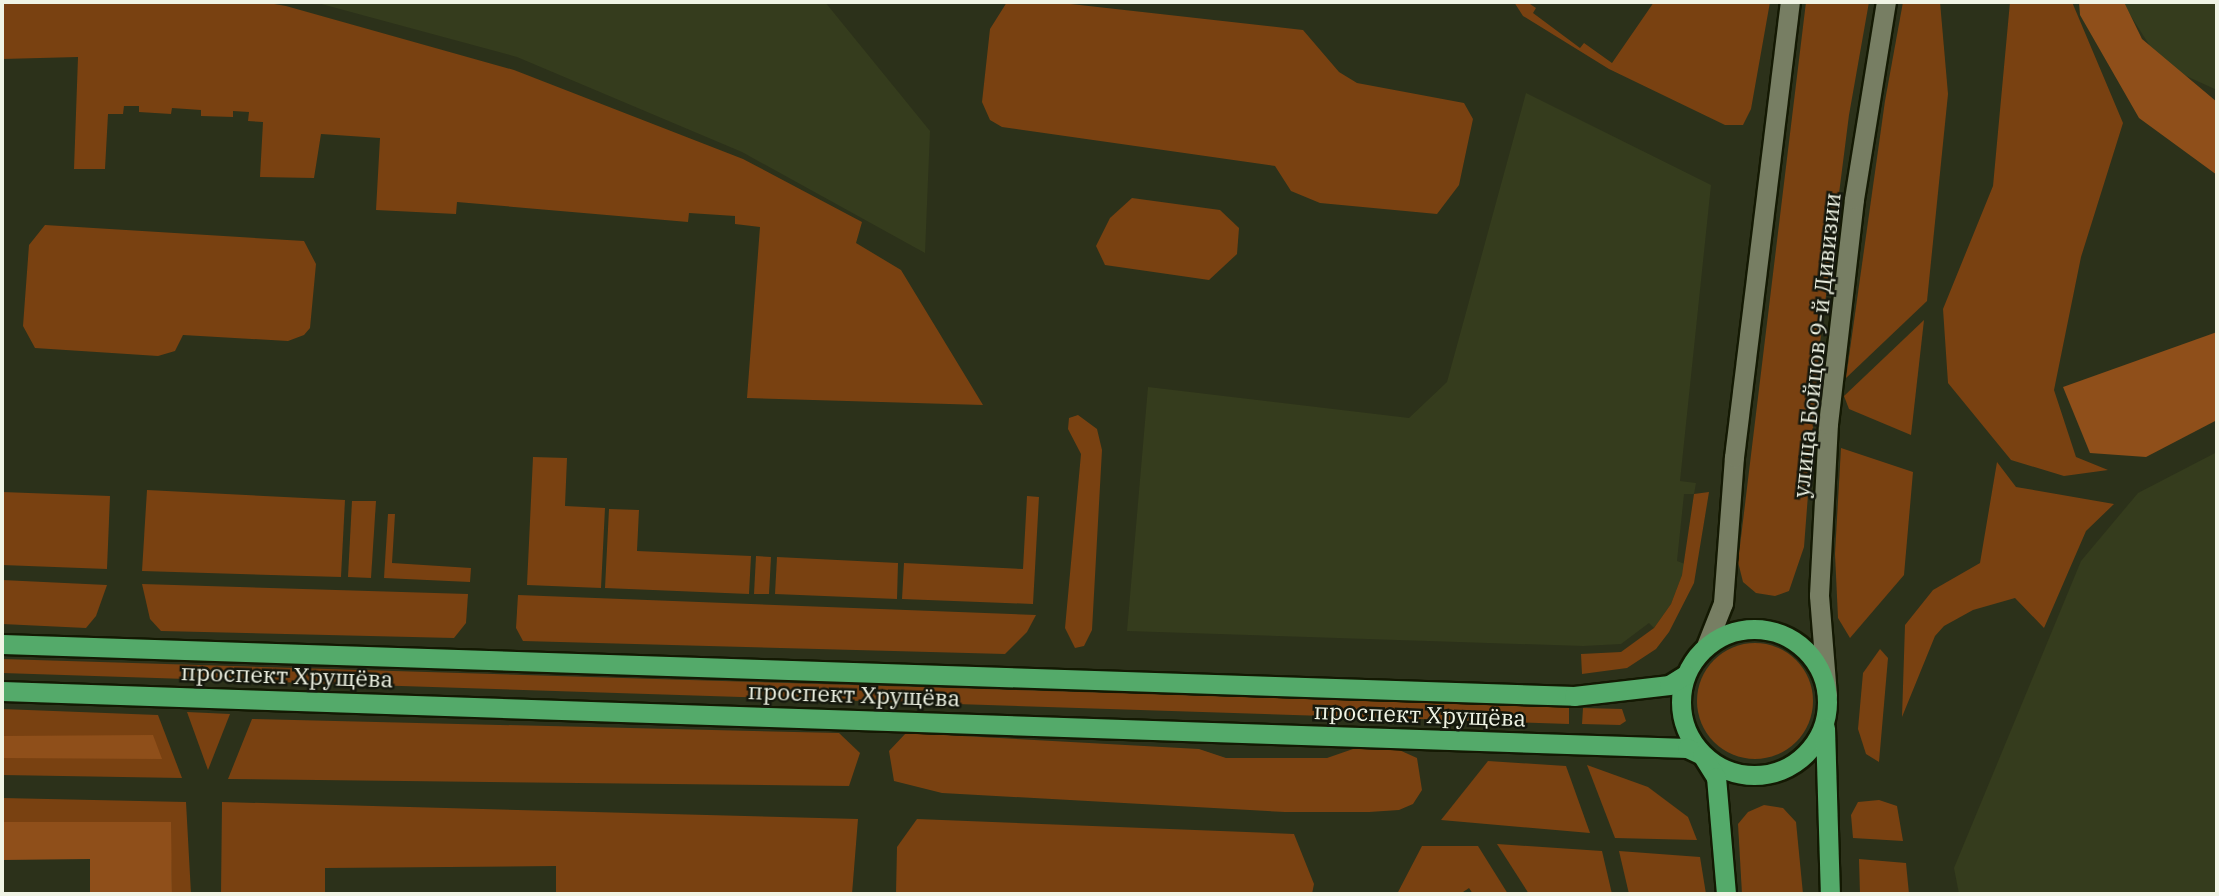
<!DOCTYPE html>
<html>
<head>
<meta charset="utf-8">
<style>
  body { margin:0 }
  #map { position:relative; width:2219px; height:896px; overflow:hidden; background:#2c311a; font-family:"IBM Plex Serif",serif }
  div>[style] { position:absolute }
  .built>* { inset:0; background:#353c1d }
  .green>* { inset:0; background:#794111 }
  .round { border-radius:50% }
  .forest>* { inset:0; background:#8f4f1a }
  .roads { filter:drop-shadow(2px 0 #141903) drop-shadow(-2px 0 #141903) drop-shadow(0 2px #141903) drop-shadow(0 -2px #141903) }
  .secondary>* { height:19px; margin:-9.5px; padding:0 9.5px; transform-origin:9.5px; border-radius:9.5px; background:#777e63 }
  .primary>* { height:19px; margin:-9.5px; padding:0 9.5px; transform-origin:9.5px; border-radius:9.5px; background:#54aa6a }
  .primary>.ring { margin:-9.5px; padding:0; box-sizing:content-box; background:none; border:19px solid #54aa6a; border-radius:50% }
  span { translate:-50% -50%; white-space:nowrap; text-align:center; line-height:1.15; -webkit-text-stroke:5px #15180d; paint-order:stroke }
  .street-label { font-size:23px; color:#f0f4e5 }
  .frame { position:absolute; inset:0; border:4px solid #f0f4e5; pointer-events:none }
</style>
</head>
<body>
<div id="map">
  <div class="built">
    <div style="clip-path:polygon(314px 2px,825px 2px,930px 131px,925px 253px,742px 152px,517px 57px)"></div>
    <div style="clip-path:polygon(2122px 2px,2217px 2px,2217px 90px,2162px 65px)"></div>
    <div style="clip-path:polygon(1526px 93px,1711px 185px,1680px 481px,1696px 483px,1694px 494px,1684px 494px,1677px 561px,1685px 564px,1682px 575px,1671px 604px,1654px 628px,1649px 623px,1621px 644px,1583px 646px,1127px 631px,1148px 387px,1409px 418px,1447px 382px)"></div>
    <div style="clip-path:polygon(2217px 452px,2217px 894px,1959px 894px,1954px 868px,2081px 561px,2138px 493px)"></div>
  </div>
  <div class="green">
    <div style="clip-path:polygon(2px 2px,262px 2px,286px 6px,514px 70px,743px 159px,862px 222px,856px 243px,901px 270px,983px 405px,747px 398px,760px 227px,735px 224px,735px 216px,689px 213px,688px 222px,457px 202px,456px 214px,376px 210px,380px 138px,321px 134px,314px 178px,260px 177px,263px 122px,248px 121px,249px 112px,233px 111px,233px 117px,201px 116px,201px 110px,172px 108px,171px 114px,139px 112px,139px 106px,124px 106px,123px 114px,108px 114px,105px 169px,74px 169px,78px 57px,2px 59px)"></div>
    <div style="clip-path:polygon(1007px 2px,1053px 2px,1303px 30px,1339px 72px,1357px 83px,1464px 103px,1473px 119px,1459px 185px,1437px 214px,1320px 203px,1291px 191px,1275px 166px,1002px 127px,990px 120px,982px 102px,990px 29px)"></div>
    <div style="clip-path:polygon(1514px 2px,1527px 2px,1536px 8px,1533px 13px,1580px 48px,1584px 43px,1612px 63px,1654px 2px,1770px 2px,1751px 109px,1743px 125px,1725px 125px,1609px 69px,1523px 16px)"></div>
    <div style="clip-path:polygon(1806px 2px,1869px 2px,1849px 115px,1819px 351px,1804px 547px,1789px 591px,1775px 596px,1756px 593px,1743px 582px,1738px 562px)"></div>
    <div style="clip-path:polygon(1903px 2px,1940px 2px,1948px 94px,1927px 301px,1846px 378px,1885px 101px)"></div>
    <div style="clip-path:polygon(2010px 2px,2072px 2px,2123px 123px,2081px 257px,2054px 390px,2076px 457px,2108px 470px,2064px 476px,2011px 460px,1948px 383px,1943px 309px,1993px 186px)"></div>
    <div style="clip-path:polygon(1132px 198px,1220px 210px,1239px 228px,1237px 254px,1209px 280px,1105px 265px,1096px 246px,1110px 218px)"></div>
    <div style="clip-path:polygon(45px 225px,304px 241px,316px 264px,310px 328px,304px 335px,288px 341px,183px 335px,175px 351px,158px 356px,35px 348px,23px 326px,29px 245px)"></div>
    <div style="clip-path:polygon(1924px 320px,1911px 435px,1849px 409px,1844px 396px)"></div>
    <div style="clip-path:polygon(1078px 415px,1097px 429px,1102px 450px,1092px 630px,1084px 646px,1075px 648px,1065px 628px,1081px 454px,1068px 429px,1069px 418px)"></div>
    <div style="clip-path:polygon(1841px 448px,1913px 472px,1904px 575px,1850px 638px,1838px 618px,1835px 554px)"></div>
    <div style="clip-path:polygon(533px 457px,567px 458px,565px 506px,605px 508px,601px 588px,527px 585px)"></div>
    <div style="clip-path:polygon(1997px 462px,2016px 487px,2114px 504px,2086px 531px,2044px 628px,2015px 598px,1973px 610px,1944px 626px,1935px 636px,1902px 717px,1905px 625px,1933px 590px,1980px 563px)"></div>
    <div style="clip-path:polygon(147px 490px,345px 500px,341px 577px,142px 571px)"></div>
    <div style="clip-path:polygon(2px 492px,110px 496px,107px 569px,2px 565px)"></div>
    <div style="clip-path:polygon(1709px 492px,1694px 583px,1669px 632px,1656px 649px,1627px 668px,1582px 674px,1581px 654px,1621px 652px,1654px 628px,1671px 604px,1682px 575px,1694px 494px)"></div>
    <div style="clip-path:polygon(1027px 496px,1039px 497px,1033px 604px,902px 599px,904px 563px,1023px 569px)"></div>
    <div style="clip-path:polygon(352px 501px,376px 501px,371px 578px,348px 577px)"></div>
    <div style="clip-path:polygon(609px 509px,639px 510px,637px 551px,751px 556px,749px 594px,605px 588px)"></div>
    <div style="clip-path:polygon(388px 514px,395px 514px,392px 563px,471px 568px,470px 582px,384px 578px)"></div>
    <div style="clip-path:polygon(756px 556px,771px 557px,769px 594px,754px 594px)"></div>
    <div style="clip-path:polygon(777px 557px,898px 563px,897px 599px,775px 594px)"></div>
    <div style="clip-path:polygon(2px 580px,107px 585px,96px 616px,86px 628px,2px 624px)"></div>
    <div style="clip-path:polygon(142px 584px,468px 594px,466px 623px,454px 638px,161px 631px,150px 619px)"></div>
    <div style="clip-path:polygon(518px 595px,1036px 615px,1027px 632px,1005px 654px,523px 641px,516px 628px)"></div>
    <div class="round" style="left:1697px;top:643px;width:116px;height:116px"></div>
    <div style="clip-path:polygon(1880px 649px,1888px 658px,1879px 762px,1866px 754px,1858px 729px,1863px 673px)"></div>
    <div style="clip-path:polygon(2px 659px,1569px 707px,1569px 724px,2px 673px)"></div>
    <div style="clip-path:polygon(1583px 708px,1622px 709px,1626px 721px,1620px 725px,1582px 724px)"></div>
    <div style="clip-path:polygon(2px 709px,158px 715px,182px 778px,2px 775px)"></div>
    <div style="clip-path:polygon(187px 712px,230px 714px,208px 770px)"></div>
    <div style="clip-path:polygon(252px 719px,839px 733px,860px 753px,849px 786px,228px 779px)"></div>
    <div style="clip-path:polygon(906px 733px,1199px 749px,1226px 758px,1327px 758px,1353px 749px,1397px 749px,1417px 758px,1422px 790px,1413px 804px,1399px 810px,1369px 812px,1285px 812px,942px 793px,894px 781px,889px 751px)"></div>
    <div style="clip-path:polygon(1488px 761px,1566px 766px,1590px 833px,1441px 820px)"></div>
    <div style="clip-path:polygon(1587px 765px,1648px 787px,1688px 817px,1697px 840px,1615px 838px)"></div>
    <div style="clip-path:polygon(2px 798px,186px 802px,191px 894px,172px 894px,170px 822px,2px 822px)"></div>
    <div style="clip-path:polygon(1879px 800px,1897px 806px,1903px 841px,1853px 838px,1851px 815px,1858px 802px)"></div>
    <div style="clip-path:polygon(222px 802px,858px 819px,852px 894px,556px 894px,556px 866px,325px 868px,325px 894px,221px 894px)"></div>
    <div style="clip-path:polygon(1764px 805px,1783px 808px,1796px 822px,1803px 894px,1742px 894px,1738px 824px,1748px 812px)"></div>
    <div style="clip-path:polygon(917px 819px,1294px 834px,1314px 884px,1312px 894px,896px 894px,897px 847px)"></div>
    <div style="clip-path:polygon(1497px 844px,1602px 851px,1612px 894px,1529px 894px)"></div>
    <div style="clip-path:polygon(1422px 846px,1478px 846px,1508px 894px,1473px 894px,1469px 888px,1460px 894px,1397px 894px)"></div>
    <div style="clip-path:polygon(1619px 851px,1700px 857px,1706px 894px,1629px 894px)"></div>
    <div style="clip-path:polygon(1859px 859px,1906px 863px,1909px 894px,1860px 894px)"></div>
  </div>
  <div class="forest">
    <div style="clip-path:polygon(2079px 2px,2124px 2px,2142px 39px,2217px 102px,2217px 175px,2139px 118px,2080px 15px)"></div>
    <div style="clip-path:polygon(2217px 332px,2217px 420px,2146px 457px,2090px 453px,2063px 387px)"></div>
    <div style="clip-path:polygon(153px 735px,162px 759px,2px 758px,2px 736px)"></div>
    <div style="clip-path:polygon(2px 822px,171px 822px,172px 894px,90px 894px,90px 859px,2px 860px)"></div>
  </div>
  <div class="roads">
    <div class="secondary">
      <div style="left:1706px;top:646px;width:46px;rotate:-68.4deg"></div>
      <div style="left:1723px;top:603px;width:146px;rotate:-85.7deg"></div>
      <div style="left:1734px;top:457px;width:458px;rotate:-83deg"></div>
      <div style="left:1827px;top:695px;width:100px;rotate:-94.6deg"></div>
      <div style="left:1819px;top:595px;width:171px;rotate:-87deg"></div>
      <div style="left:1828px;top:424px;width:226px;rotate:-83.4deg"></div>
      <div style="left:1854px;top:199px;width:200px;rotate:-80.8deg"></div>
    </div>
    <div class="primary">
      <div class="ring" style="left:1681px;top:629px;width:127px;height:127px"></div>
      <div style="left:2px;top:644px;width:1573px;rotate:1.89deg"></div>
      <div style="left:1574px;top:696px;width:96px;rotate:-6.6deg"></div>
      <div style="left:1669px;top:685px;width:19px;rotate:-32deg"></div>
      <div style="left:2px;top:691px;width:1686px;rotate:1.94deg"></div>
      <div style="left:1687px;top:748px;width:17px;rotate:25deg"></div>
      <div style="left:1702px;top:755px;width:26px;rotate:58deg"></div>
      <div style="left:1716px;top:777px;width:117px;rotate:85.1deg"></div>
      <div style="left:1825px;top:728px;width:166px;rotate:88.3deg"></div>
    </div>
  </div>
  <div class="street-label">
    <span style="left:1816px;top:345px;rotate:-84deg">улица Бойцов 9-й Дивизии</span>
    <span style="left:287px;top:675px;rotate:2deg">проспект Хрущёва</span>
    <span style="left:854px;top:694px;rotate:2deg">проспект Хрущёва</span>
    <span style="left:1420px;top:714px;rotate:2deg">проспект Хрущёва</span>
  </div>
  <div class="frame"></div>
</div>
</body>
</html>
